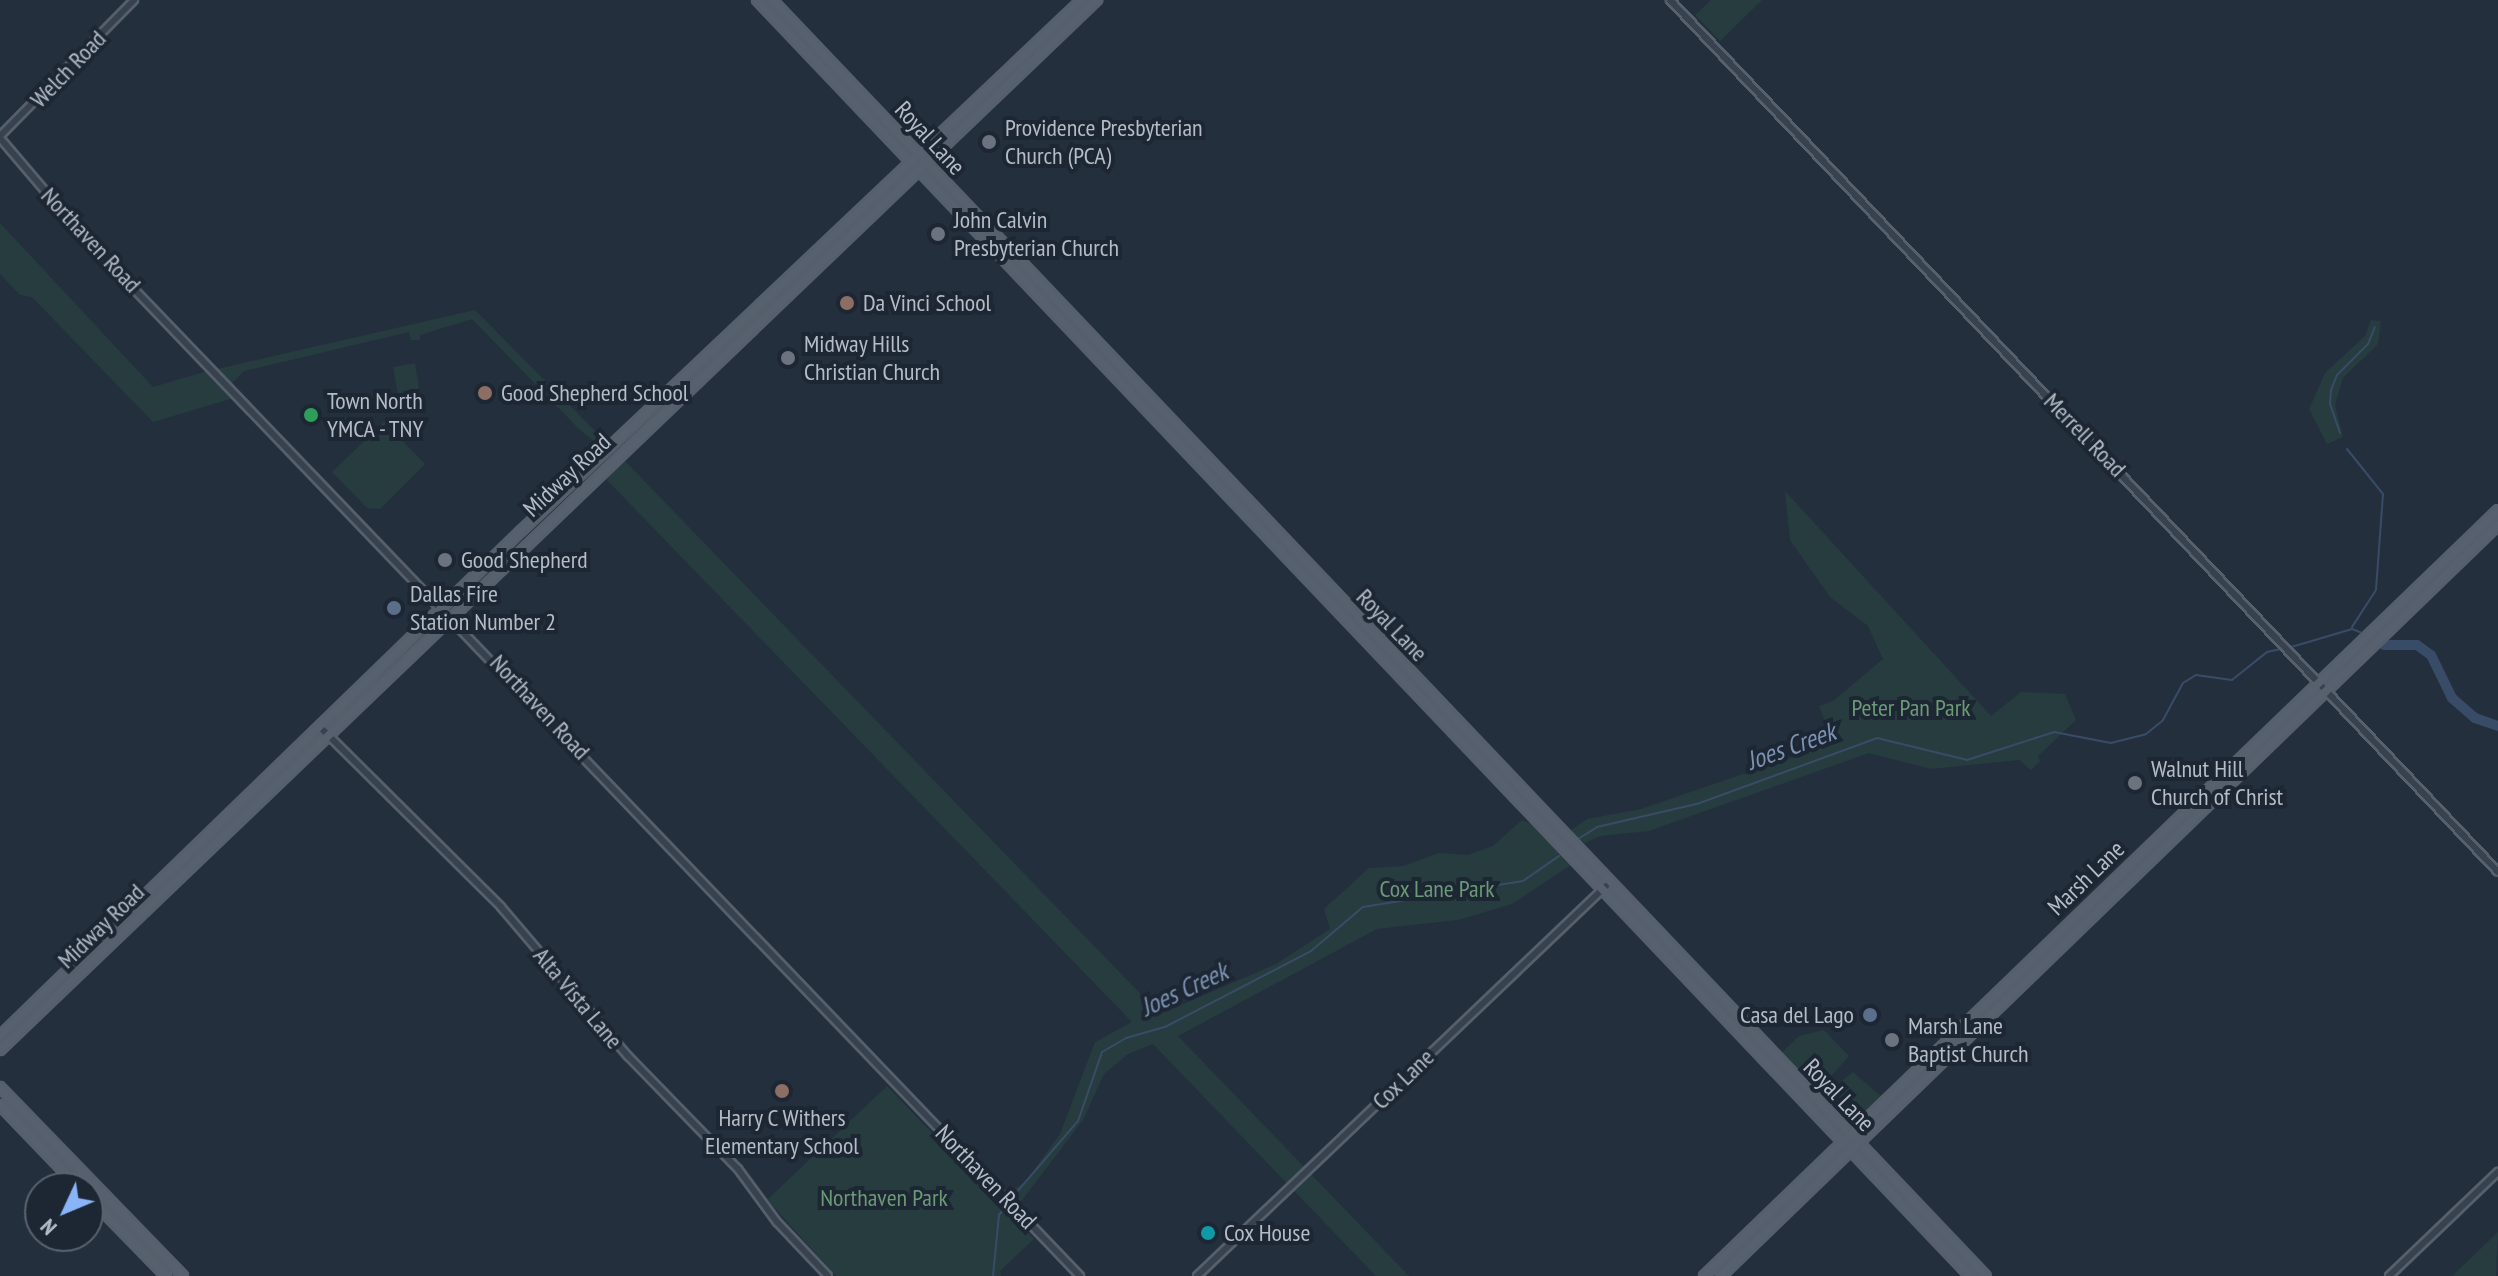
<!DOCTYPE html>
<html>
<head>
<meta charset="utf-8">
<style>
  body { margin:0 }
  #map { position:relative; width:2498px; height:1276px; overflow:hidden; background:#242f3e; font-family:"PT Sans Narrow",sans-serif }
  div>[style] { position:absolute }
  .green>* { inset:0; background:#263c3f }
  .stream>* { height:2px; margin:-1px; padding:0 1px; transform-origin:1px; border-radius:1px; background:#394c67 }
  .river>* { height:10px; margin:-5px; padding:0 5px; transform-origin:5px; border-radius:5px; background:#394c67 }
  .roads { filter:drop-shadow(2px 0 #565f6c) drop-shadow(-2px 0 #565f6c) drop-shadow(0 2px #565f6c) drop-shadow(0 -2px #565f6c) }
  .minor>* { height:6px; margin:-3px; padding:0 3px; transform-origin:3px; border-radius:3px; background:#38414e }
  .major>* { height:8px; margin:-4px; padding:0 4px; transform-origin:4px; border-radius:4px; background:#56606e }
  .dots>* { width:22px; height:22px; translate:-50% -50%; box-sizing:border-box; border:4px solid #1d2633; border-radius:50% }
  span { translate:-50% -50%; white-space:nowrap; text-align:center; line-height:1.15; -webkit-text-stroke:8px #1d2633; paint-order:stroke }
  .street-label { font-size:24px; color:#b4bcc9 }
  .poi-label { font-size:24px; color:#b4bcc9 }
  .left { translate:0 -50%; text-align:left }
  .right { translate:-100% -50%; text-align:right }
  .park-label { font-size:24px; color:#6b9a76 }
  .water-label { font-size:26px; color:#7c92b1; font-style:italic }
  .north { position:absolute; left:24px; top:1172px; width:80px; height:80px; box-sizing:border-box; background:#1d2633; border:2px solid #59626f; border-radius:50%; rotate:226deg; font-size:22px; font-weight:700; line-height:32px; text-align:center; color:#b4bcc9 }
  .north::after { content:''; display:block; margin:auto; width:28px; height:36px; background:#8ab4f8; clip-path:polygon(50% 0,100% 100%,50% 72%,0 100%) }
</style>
</head>
<body>
<div id="map">
  <div class="green">
    <div style="clip-path:polygon(1711px 0,1762px 0,1720px 41px,1695px 15px)"></div>
    <div style="clip-path:polygon(0 223px,153px 387px,211px 370px,237px 397px,153px 422px,32px 297px,20px 295px,0 274px)"></div>
    <div style="clip-path:polygon(475px 310px,606px 442px,601px 447px,579px 429px,472px 319px,420px 335px,420px 340px,411px 340px,409px 332px,244px 371px,232px 383px,217px 369px)"></div>
    <div style="clip-path:polygon(2371px 320px,2381px 321px,2378px 344px,2343px 378px,2335px 405px,2343px 437px,2327px 444px,2309px 409px,2325px 373px,2365px 336px)"></div>
    <div style="clip-path:polygon(415px 363px,422px 408px,401px 411px,393px 367px)"></div>
    <div style="clip-path:polygon(384px 422px,425px 464px,380px 509px,367px 508px,332px 472px)"></div>
    <div style="clip-path:polygon(623px 459px,1160px 1014px,1276px 964px,1330px 929px,1324px 909px,1369px 868px,1403px 866px,1439px 853px,1468px 855px,1493px 846px,1522px 820px,1532px 824px,1571px 865px,1512px 904px,1458px 920px,1377px 929px,1178px 1036px,1409px 1276px,1376px 1276px,1153px 1044px,1128px 1054px,1104px 1074px,1083px 1120px,1019px 1204px,1008px 1193px,1026px 1181px,1060px 1134px,1095px 1042px,1132px 1022px,604px 477px)"></div>
    <div style="clip-path:polygon(1785px 491px,1991px 716px,2021px 692px,2065px 694px,2076px 720px,2038px 756px,2040px 761px,2031px 770px,2019px 760px,1931px 769px,1869px 753px,1649px 831px,1600px 836px,1585px 843px,1570px 831px,1587px 819px,1641px 809px,1833px 743px,1819px 706px,1833px 701px,1883px 659px,1868px 626px,1830px 597px,1790px 540px)"></div>
    <div style="clip-path:polygon(1824px 1030px,1849px 1056px,1816px 1093px,1779px 1055px,1799px 1036px)"></div>
    <div style="clip-path:polygon(1853px 1072px,1882px 1097px,1851px 1127px,1820px 1098px)"></div>
    <div style="clip-path:polygon(887px 1086px,1034px 1239px,1000px 1271px,1001px 1276px,836px 1276px,771px 1204px,768px 1199px)"></div>
    <div style="clip-path:polygon(2498px 1232px,2496px 1276px,2452px 1276px)"></div>
  </div>
  <div class="stream">
    <div style="left:2340px;top:433px;width:31px;rotate:-109deg"></div>
    <div style="left:2330px;top:404px;width:14px;rotate:-86deg"></div>
    <div style="left:2331px;top:390px;width:16px;rotate:-68deg"></div>
    <div style="left:2337px;top:375px;width:44px;rotate:-45deg"></div>
    <div style="left:2368px;top:344px;width:18px;rotate:-68deg"></div>
    <div style="left:2347px;top:449px;width:58px;rotate:51.3deg"></div>
    <div style="left:2383px;top:494px;width:96px;rotate:94.2deg"></div>
    <div style="left:2376px;top:590px;width:44px;rotate:123deg"></div>
    <div style="left:2288px;top:648px;width:67px;rotate:-16.5deg"></div>
    <div style="left:2352px;top:629px;width:9px;rotate:21deg"></div>
    <div style="left:1578px;top:839px;width:22px;rotate:-32deg"></div>
    <div style="left:1597px;top:827px;width:103px;rotate:-13deg"></div>
    <div style="left:1697px;top:804px;width:192px;rotate:-20.1deg"></div>
    <div style="left:1877px;top:738px;width:93px;rotate:13.7deg"></div>
    <div style="left:1967px;top:760px;width:91px;rotate:-17.8deg"></div>
    <div style="left:2054px;top:732px;width:58px;rotate:10.9deg"></div>
    <div style="left:2111px;top:743px;width:36px;rotate:-14deg"></div>
    <div style="left:2146px;top:734px;width:22px;rotate:-39deg"></div>
    <div style="left:2163px;top:720px;width:42px;rotate:-61.6deg"></div>
    <div style="left:2183px;top:683px;width:15px;rotate:-32deg"></div>
    <div style="left:2196px;top:675px;width:36px;rotate:8deg"></div>
    <div style="left:2232px;top:680px;width:45px;rotate:-38.7deg"></div>
    <div style="left:2267px;top:652px;width:14px;rotate:-12deg"></div>
    <div style="left:1010px;top:1200px;width:104px;rotate:-49.3deg"></div>
    <div style="left:1078px;top:1121px;width:73px;rotate:-70.8deg"></div>
    <div style="left:1102px;top:1052px;width:28px;rotate:-30deg"></div>
    <div style="left:1126px;top:1038px;width:41px;rotate:-15.8deg"></div>
    <div style="left:1165px;top:1027px;width:165px;rotate:-27.5deg"></div>
    <div style="left:1311px;top:951px;width:68px;rotate:-40.2deg"></div>
    <div style="left:1363px;top:907px;width:162px;rotate:-9.2deg"></div>
    <div style="left:1523px;top:881px;width:44px;rotate:-34.8deg"></div>
    <div style="left:993px;top:1276px;width:61px;rotate:-84.4deg"></div>
    <div style="left:999px;top:1215px;width:13px;rotate:-51deg"></div>
  </div>
  <div class="river">
    <div style="left:2384px;top:645px;width:33px"></div>
    <div style="left:2417px;top:645px;width:17px;rotate:36deg"></div>
    <div style="left:2431px;top:655px;width:48px;rotate:64deg"></div>
    <div style="left:2452px;top:698px;width:30px;rotate:41deg"></div>
    <div style="left:2475px;top:718px;width:24px;rotate:19deg"></div>
  </div>
  <div class="roads">
    <div class="minor">
      <div style="left:1670px;top:0;width:1202px;rotate:46.48deg"></div>
      <div style="left:0;top:136px;width:191px;rotate:-45.4deg"></div>
      <div style="left:0;top:138px;width:131px;rotate:49.6deg"></div>
      <div style="left:85px;top:238px;width:1438px;rotate:46.21deg"></div>
      <div style="left:320px;top:727px;width:255px;rotate:44.8deg"></div>
      <div style="left:501px;top:907px;width:196px;rotate:49.6deg"></div>
      <div style="left:628px;top:1056px;width:158px;rotate:45.8deg"></div>
      <div style="left:738px;top:1169px;width:66px;rotate:53.7deg"></div>
      <div style="left:777px;top:1222px;width:74px;rotate:46.6deg"></div>
      <div style="left:1197px;top:1276px;width:565px;rotate:-43.64deg"></div>
      <div style="left:2389px;top:1276px;width:151px;rotate:-43.7deg"></div>
    </div>
    <div class="major">
      <div style="left:757px;top:0;width:1761px;rotate:46.45deg"></div>
      <div style="left:772px;top:0;width:1761px;rotate:46.43deg"></div>
      <div style="left:0;top:1036px;width:726px;rotate:-44.11deg"></div>
      <div style="left:521px;top:531px;width:772px;rotate:-43.43deg"></div>
      <div style="left:0;top:1050px;width:1519px;rotate:-43.75deg"></div>
      <div style="left:0;top:1087px;width:263px;rotate:45.9deg"></div>
      <div style="left:0;top:1105px;width:115px;rotate:46.1deg"></div>
      <div style="left:88px;top:1196px;width:112px;rotate:45.7deg"></div>
      <div style="left:1704px;top:1276px;width:1103px;rotate:-43.97deg"></div>
      <div style="left:1721px;top:1276px;width:1081px;rotate:-44.03deg"></div>
    </div>
  </div>
  <div class="dots">
    <div style="left:989px;top:142px;background:#6b7280"></div>
    <div style="left:938px;top:234px;background:#6b7280"></div>
    <div style="left:847px;top:303px;background:#8d6e63"></div>
    <div style="left:788px;top:358px;background:#6b7280"></div>
    <div style="left:485px;top:393px;background:#8d6e63"></div>
    <div style="left:311px;top:415px;background:#2e9e5b"></div>
    <div style="left:445px;top:560px;background:#6b7280"></div>
    <div style="left:394px;top:608px;background:#5c6f8a"></div>
    <div style="left:2135px;top:783px;background:#6b7280"></div>
    <div style="left:1870px;top:1015px;background:#5c6f8a"></div>
    <div style="left:1892px;top:1040px;background:#6b7280"></div>
    <div style="left:782px;top:1091px;background:#8d6e63"></div>
    <div style="left:1208px;top:1233px;background:#0f9aa8"></div>
  </div>
  <div class="street-label">
    <span style="left:68px;top:69px;rotate:-46deg">Welch Road</span>
    <span style="left:930px;top:138px;rotate:47deg">Royal Lane</span>
    <span style="left:91px;top:240px;rotate:47deg">Northaven Road</span>
    <span style="left:2085px;top:435px;rotate:46deg">Merrell Road</span>
    <span style="left:567px;top:475px;rotate:-43deg">Midway Road</span>
    <span style="left:1392px;top:625px;rotate:46deg">Royal Lane</span>
    <span style="left:540px;top:707px;rotate:47deg">Northaven Road</span>
    <span style="left:2086px;top:878px;rotate:-44deg">Marsh Lane</span>
    <span style="left:101px;top:926px;rotate:-44deg">Midway Road</span>
    <span style="left:578px;top:998px;rotate:50deg">Alta Vista Lane</span>
    <span style="left:1403px;top:1079px;rotate:-44deg">Cox Lane</span>
    <span style="left:1839px;top:1095px;rotate:46deg">Royal Lane</span>
    <span style="left:986px;top:1177px;rotate:46deg">Northaven Road</span>
  </div>
  <div class="poi-label">
    <span class="left" style="left:1005px;top:142px">Providence Presbyterian<br>Church (PCA)</span>
    <span class="left" style="left:954px;top:234px">John Calvin<br>Presbyterian Church</span>
    <span class="left" style="left:863px;top:303px">Da Vinci School</span>
    <span class="left" style="left:804px;top:358px">Midway Hills<br>Christian Church</span>
    <span class="left" style="left:501px;top:393px">Good Shepherd School</span>
    <span class="left" style="left:327px;top:415px">Town North<br>YMCA - TNY</span>
    <span class="left" style="left:461px;top:560px">Good Shepherd</span>
    <span class="left" style="left:410px;top:608px">Dallas Fire<br>Station Number 2</span>
    <span class="left" style="left:2151px;top:783px">Walnut Hill<br>Church of Christ</span>
    <span class="right" style="left:1854px;top:1015px">Casa del Lago</span>
    <span class="left" style="left:1908px;top:1040px">Marsh Lane<br>Baptist Church</span>
    <span style="left:782px;top:1132px">Harry C Withers<br>Elementary School</span>
    <span class="left" style="left:1224px;top:1233px">Cox House</span>
  </div>
  <div class="park-label">
    <span style="left:1911px;top:708px">Peter Pan Park</span>
    <span style="left:1437px;top:889px">Cox Lane Park</span>
    <span style="left:884px;top:1198px">Northaven Park</span>
  </div>
  <div class="water-label">
    <span style="left:1791px;top:746px;rotate:-20deg">Joes Creek</span>
    <span style="left:1184px;top:989px;rotate:-25deg">Joes Creek</span>
  </div>
  <div class="north">N</div>
</div>
</body>
</html>
